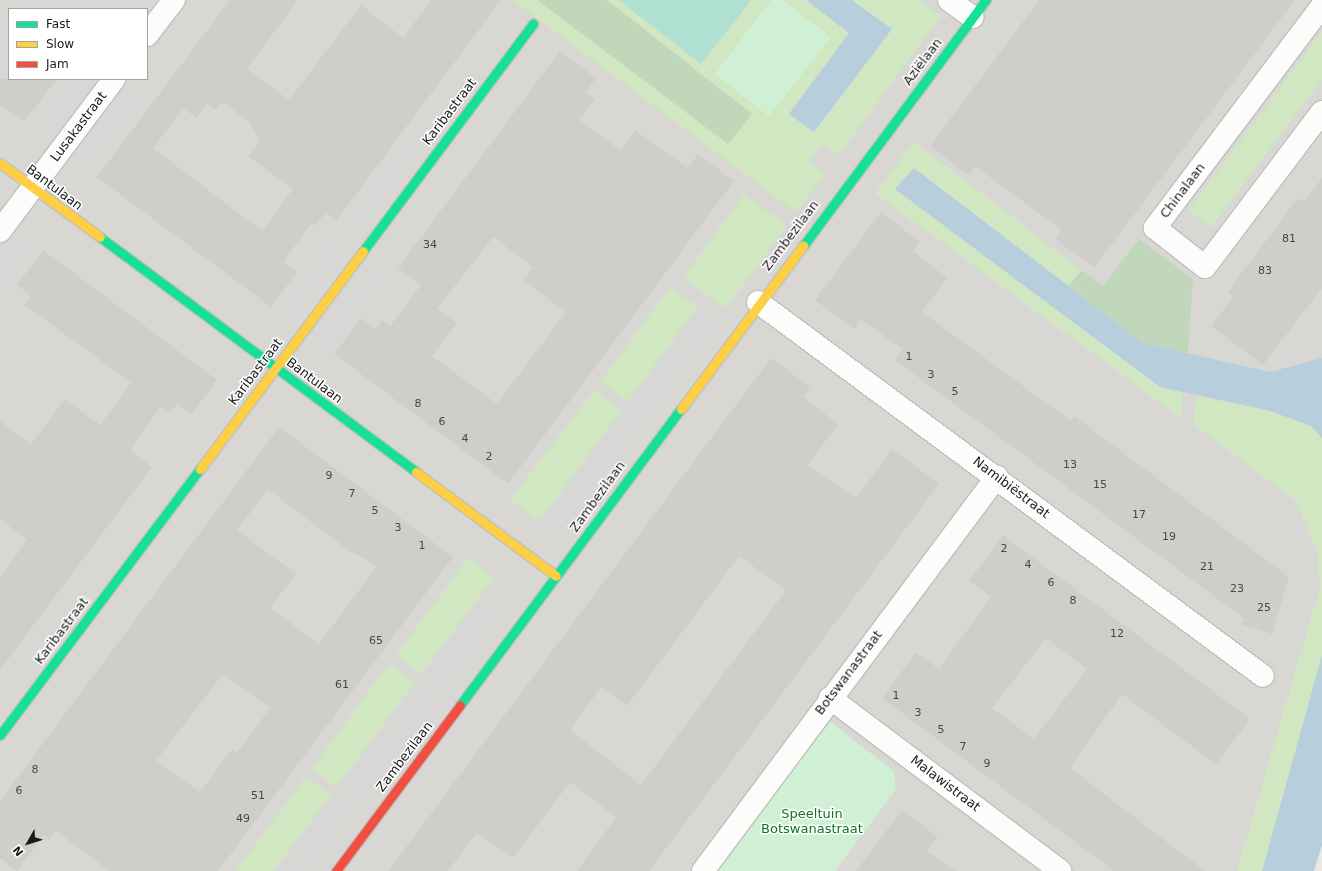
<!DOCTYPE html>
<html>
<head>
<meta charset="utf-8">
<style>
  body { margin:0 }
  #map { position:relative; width:1322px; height:871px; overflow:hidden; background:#e9e8e3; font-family:"DejaVu Sans",sans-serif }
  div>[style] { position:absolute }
  .residential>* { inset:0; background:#d8d7d4 }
  .grass>* { inset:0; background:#d0e7c1 }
  .forest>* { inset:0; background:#c0d8b9 }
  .park>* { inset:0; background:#d0f0d5 }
  .pitch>* { inset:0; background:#afe0d1 }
  .parking>* { inset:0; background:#d7d7d5 }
  .water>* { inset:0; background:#b7cfdc }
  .building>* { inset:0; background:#d0ceca }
  .roads { filter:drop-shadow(1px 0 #c1c1bf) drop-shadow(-1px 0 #c1c1bf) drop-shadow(0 1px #c1c1bf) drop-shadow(0 -1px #c1c1bf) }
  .street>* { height:22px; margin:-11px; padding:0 11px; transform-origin:11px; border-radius:11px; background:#fcfcfb }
  .fast>* { height:9px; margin:-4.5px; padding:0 4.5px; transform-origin:4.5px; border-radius:4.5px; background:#16e098 }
  .slow>* { height:9px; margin:-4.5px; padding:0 4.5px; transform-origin:4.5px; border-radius:4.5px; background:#ffcf43 }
  .jam>* { height:9px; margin:-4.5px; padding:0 4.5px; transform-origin:4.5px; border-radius:4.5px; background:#f24e42 }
  span { translate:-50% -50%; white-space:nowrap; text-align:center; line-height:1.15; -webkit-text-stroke:3px #fff; paint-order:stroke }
  .number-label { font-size:11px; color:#484746 }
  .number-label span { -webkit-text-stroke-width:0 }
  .street-label { font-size:13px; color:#1a1a1a }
  .park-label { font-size:13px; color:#0e7325 }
  .legend { position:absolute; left:8px; top:8px; width:140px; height:72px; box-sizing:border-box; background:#fff; border:1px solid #a3a3a3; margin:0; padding:5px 7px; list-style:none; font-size:12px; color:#1a1a1a }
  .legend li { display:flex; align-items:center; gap:8px; height:20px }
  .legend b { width:20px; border:1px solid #a3a3a3 }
  .north { position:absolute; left:8px; top:823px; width:40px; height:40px; -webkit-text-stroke:3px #fff; paint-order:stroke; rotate:231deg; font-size:11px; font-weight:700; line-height:16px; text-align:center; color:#1a1a1a }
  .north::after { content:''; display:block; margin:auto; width:14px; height:18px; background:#1a1a1a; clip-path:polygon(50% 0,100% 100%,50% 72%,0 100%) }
</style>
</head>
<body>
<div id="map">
  <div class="residential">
    <div style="clip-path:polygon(evenodd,0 0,1322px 0,1322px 719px,1276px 871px,0 871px,0 0,9px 9px,147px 9px,147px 79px,9px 79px,9px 9px)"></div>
  </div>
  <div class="grass">
    <div style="clip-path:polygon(512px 0,537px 0,728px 144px,752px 114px,607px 0,619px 0,701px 64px,751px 0,771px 0,715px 74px,830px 37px,783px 0,806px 0,850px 33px,789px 113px,814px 132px,891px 30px,852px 0,919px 0,941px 16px,839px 155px,822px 144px,809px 162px,825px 174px,796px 213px)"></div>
    <div style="clip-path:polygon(1322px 31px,1322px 80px,1211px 228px,1188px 211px)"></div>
    <div style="clip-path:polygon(914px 142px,1082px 270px,1069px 286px,914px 168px,895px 189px,1160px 387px,1183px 393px,1181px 418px,875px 193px)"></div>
    <div style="clip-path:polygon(744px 194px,787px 226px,725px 309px,683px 278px)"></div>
    <div style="clip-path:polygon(670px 287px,698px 307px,628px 401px,600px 382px)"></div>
    <div style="clip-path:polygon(594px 390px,622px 410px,540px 521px,510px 500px)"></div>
    <div style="clip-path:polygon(1197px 396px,1267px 410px,1311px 426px,1322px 438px,1322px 655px,1262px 871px,1237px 871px,1320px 587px,1317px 551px,1295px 500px,1193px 424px)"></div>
    <div style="clip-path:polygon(468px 557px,495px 578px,421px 674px,396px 656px)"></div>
    <div style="clip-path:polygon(389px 663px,415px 682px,338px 788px,312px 769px)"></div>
    <div style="clip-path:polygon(306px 776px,332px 795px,274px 871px,236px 871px)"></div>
  </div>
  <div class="forest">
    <div style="clip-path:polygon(537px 0,607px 0,752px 114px,728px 144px)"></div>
    <div style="clip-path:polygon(1139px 239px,1193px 279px,1188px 353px,1143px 343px,1069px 286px,1082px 270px,1103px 286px)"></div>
  </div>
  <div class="park">
    <div style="clip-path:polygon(771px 0,783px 0,831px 37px,769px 116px,715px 74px)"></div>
    <div style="clip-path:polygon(830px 722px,894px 771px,896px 789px,835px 871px,715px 871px)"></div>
  </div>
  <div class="pitch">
    <div style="clip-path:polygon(619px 0,751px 0,701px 64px)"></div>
  </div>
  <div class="parking">
    <div style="clip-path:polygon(69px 79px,99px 79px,53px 141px,34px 127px)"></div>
    <div style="clip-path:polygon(128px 84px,147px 99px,93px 171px,74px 157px)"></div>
    <div style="clip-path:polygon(406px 137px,422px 150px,365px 225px,349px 212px)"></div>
    <div style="clip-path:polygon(18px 231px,37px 246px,0 295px,0 255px)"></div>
    <div style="clip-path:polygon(334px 235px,351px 247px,294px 322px,277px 310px)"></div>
    <div style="clip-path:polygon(370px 263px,386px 275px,330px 351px,313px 338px)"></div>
    <div style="clip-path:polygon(698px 307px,720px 323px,562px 537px,540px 521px)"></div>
    <div style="clip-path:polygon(806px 316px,852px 352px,1013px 473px,1008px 480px,801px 323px)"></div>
    <div style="clip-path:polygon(485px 590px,507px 606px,309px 871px,274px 871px)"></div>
  </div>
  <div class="water">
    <div style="clip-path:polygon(806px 0,852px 0,892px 29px,814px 132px,789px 114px,849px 33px)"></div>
    <div style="clip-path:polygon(914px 168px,1143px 343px,1270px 372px,1322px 358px,1322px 438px,1311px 426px,1267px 410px,1160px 387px,895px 189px)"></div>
    <div style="clip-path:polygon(1322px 655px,1322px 845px,1314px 871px,1262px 871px)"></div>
  </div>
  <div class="building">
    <div style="clip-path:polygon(evenodd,230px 0,298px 0,247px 69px,289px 100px,361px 5px,403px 38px,431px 0,501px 0,336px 221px,325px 213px,316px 225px,310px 225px,283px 262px,297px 272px,271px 307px,97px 177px,230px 0,222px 102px,250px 122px,259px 142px,248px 156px,293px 189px,262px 231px,153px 148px,184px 108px,196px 118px,207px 103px,216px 110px,222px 102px)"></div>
    <div style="clip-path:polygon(1039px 0,1295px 0,1094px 268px,1055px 239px,1062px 230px,975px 166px,969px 175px,930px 146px)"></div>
    <div style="clip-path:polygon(evenodd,560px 51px,596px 78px,586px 92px,595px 99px,579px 120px,620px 150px,635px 130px,688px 168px,698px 154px,734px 181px,508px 484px,334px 354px,361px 318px,375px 329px,382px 320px,390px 326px,421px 285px,398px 268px,560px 51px,493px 237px,533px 267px,523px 280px,566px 312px,497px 404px,432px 356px,457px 323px,437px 309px,493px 237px)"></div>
    <div style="clip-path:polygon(0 79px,57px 79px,24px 122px,0 104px)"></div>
    <div style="clip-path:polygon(1322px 178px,1322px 288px,1263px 365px,1211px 326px,1234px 296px,1228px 292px,1238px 278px,1298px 198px,1304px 202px)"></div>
    <div style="clip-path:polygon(881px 212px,920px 242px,913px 251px,947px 278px,922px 312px,1071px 421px,1074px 416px,1289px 577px,1272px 634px,1241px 624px,1245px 619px,895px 360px,903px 349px,861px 320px,854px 329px,815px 300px)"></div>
    <div style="clip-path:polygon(43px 250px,217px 380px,191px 415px,177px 404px,170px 413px,161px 406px,130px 450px,152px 467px,0 670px,0 578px,27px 540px,0 519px,0 421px,31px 444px,65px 399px,100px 425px,131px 383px,25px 305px,31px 296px,17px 285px)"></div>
    <div style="clip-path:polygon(evenodd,771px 358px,810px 387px,803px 397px,838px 424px,808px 465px,856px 498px,892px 449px,939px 484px,649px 871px,577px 871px,616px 817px,570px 782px,513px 858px,477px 833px,448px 871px,388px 871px,771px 358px,739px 556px,786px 590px,641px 785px,570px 730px,601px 687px,627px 706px,739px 556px)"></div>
    <div style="clip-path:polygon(evenodd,279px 427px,453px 557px,218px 871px,109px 871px,56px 831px,49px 840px,44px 835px,17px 871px,0 858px,0 801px,279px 427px,268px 489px,348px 550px,377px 566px,319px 644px,270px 608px,296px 574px,237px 530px,268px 489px,279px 427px,223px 674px,270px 708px,237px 753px,232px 749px,200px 792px,156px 761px,223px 674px)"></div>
    <div style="clip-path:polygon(evenodd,1003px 535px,1250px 719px,1216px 764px,1122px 694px,1070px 768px,1205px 871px,1114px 871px,882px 698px,916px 652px,939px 669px,991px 597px,969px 581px,1003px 535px,1046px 638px,1087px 669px,1034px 739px,992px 708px,1046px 638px)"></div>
    <div style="clip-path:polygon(902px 810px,938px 837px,927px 851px,955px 871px,856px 871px)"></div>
  </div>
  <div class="roads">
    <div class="street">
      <div style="left:949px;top:0;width:29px;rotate:36deg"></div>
      <div style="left:1322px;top:6px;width:278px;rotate:127deg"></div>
      <div style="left:1155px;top:228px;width:63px;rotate:38deg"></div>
      <div style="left:1205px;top:267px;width:194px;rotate:-53deg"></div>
      <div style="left:147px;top:35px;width:44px;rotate:-52.4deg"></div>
      <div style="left:0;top:231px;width:190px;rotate:-53.1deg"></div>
      <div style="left:758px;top:302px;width:628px;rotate:36.52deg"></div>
      <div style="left:830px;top:698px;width:288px;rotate:36.9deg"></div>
      <div style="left:703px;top:871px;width:492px;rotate:-53.3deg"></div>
    </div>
    <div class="fast">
      <div style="left:100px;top:237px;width:394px;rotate:36.6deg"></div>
      <div style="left:803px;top:246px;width:307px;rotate:-53.4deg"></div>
      <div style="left:363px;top:251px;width:284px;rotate:-53.2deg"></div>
      <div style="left:460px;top:705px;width:369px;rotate:-53.3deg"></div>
      <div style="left:0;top:735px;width:333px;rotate:-53.1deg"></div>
    </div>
    <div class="slow">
      <div style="left:0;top:163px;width:124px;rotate:36.5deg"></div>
      <div style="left:681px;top:409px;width:204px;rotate:-53.2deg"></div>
      <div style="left:200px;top:469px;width:272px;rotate:-53.2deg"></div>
      <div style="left:416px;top:472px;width:174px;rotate:36.6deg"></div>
    </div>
    <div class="jam">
      <div style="left:336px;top:871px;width:207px;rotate:-53.2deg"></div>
    </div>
  </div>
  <div class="number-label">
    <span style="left:1289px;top:239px">81</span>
    <span style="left:430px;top:245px">34</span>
    <span style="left:1265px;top:271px">83</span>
    <span style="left:909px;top:357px">1</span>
    <span style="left:931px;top:375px">3</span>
    <span style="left:955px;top:392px">5</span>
    <span style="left:418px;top:404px">8</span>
    <span style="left:442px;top:422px">6</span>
    <span style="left:465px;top:439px">4</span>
    <span style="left:489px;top:457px">2</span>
    <span style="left:1070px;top:465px">13</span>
    <span style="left:329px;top:476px">9</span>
    <span style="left:1100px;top:485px">15</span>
    <span style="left:352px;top:494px">7</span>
    <span style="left:375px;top:511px">5</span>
    <span style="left:1139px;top:515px">17</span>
    <span style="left:398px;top:528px">3</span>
    <span style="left:1169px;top:537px">19</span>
    <span style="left:422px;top:546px">1</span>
    <span style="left:1004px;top:549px">2</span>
    <span style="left:1028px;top:565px">4</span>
    <span style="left:1207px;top:567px">21</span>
    <span style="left:1051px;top:583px">6</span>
    <span style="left:1237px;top:589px">23</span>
    <span style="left:1073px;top:601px">8</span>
    <span style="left:1264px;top:608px">25</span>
    <span style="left:1117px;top:634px">12</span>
    <span style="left:376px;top:641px">65</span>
    <span style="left:342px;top:685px">61</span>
    <span style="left:896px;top:696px">1</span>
    <span style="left:918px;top:713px">3</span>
    <span style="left:941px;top:730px">5</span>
    <span style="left:963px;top:747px">7</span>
    <span style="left:987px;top:764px">9</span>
    <span style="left:35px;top:770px">8</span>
    <span style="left:19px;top:791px">6</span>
    <span style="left:258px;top:796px">51</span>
    <span style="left:243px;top:819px">49</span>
  </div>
  <div class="street-label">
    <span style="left:923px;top:62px;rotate:-53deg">Aziëlaan</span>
    <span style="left:450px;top:112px;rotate:-53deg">Karibastraat</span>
    <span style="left:79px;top:127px;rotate:-53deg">Lusakastraat</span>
    <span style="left:54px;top:188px;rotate:37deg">Bantulaan</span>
    <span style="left:1183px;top:191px;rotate:-53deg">Chinalaan</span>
    <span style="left:791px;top:236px;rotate:-53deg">Zambezilaan</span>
    <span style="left:256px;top:372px;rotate:-53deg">Karibastraat</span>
    <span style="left:314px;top:381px;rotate:37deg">Bantulaan</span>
    <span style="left:1011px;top:488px;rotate:37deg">Namibiëstraat</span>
    <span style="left:598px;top:497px;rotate:-54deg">Zambezilaan</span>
    <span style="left:62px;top:631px;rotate:-53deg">Karibastraat</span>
    <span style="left:849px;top:673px;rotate:-53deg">Botswanastraat</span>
    <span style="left:405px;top:757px;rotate:-53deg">Zambezilaan</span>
    <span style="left:945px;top:784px;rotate:37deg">Malawistraat</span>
  </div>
  <div class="park-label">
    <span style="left:812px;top:822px">Speeltuin<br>Botswanastraat</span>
  </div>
  <ul class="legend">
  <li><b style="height:5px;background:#16e098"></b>Fast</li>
  <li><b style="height:5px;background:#ffcf43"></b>Slow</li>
  <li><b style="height:5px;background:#f24e42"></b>Jam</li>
  </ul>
  <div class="north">N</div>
</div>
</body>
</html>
